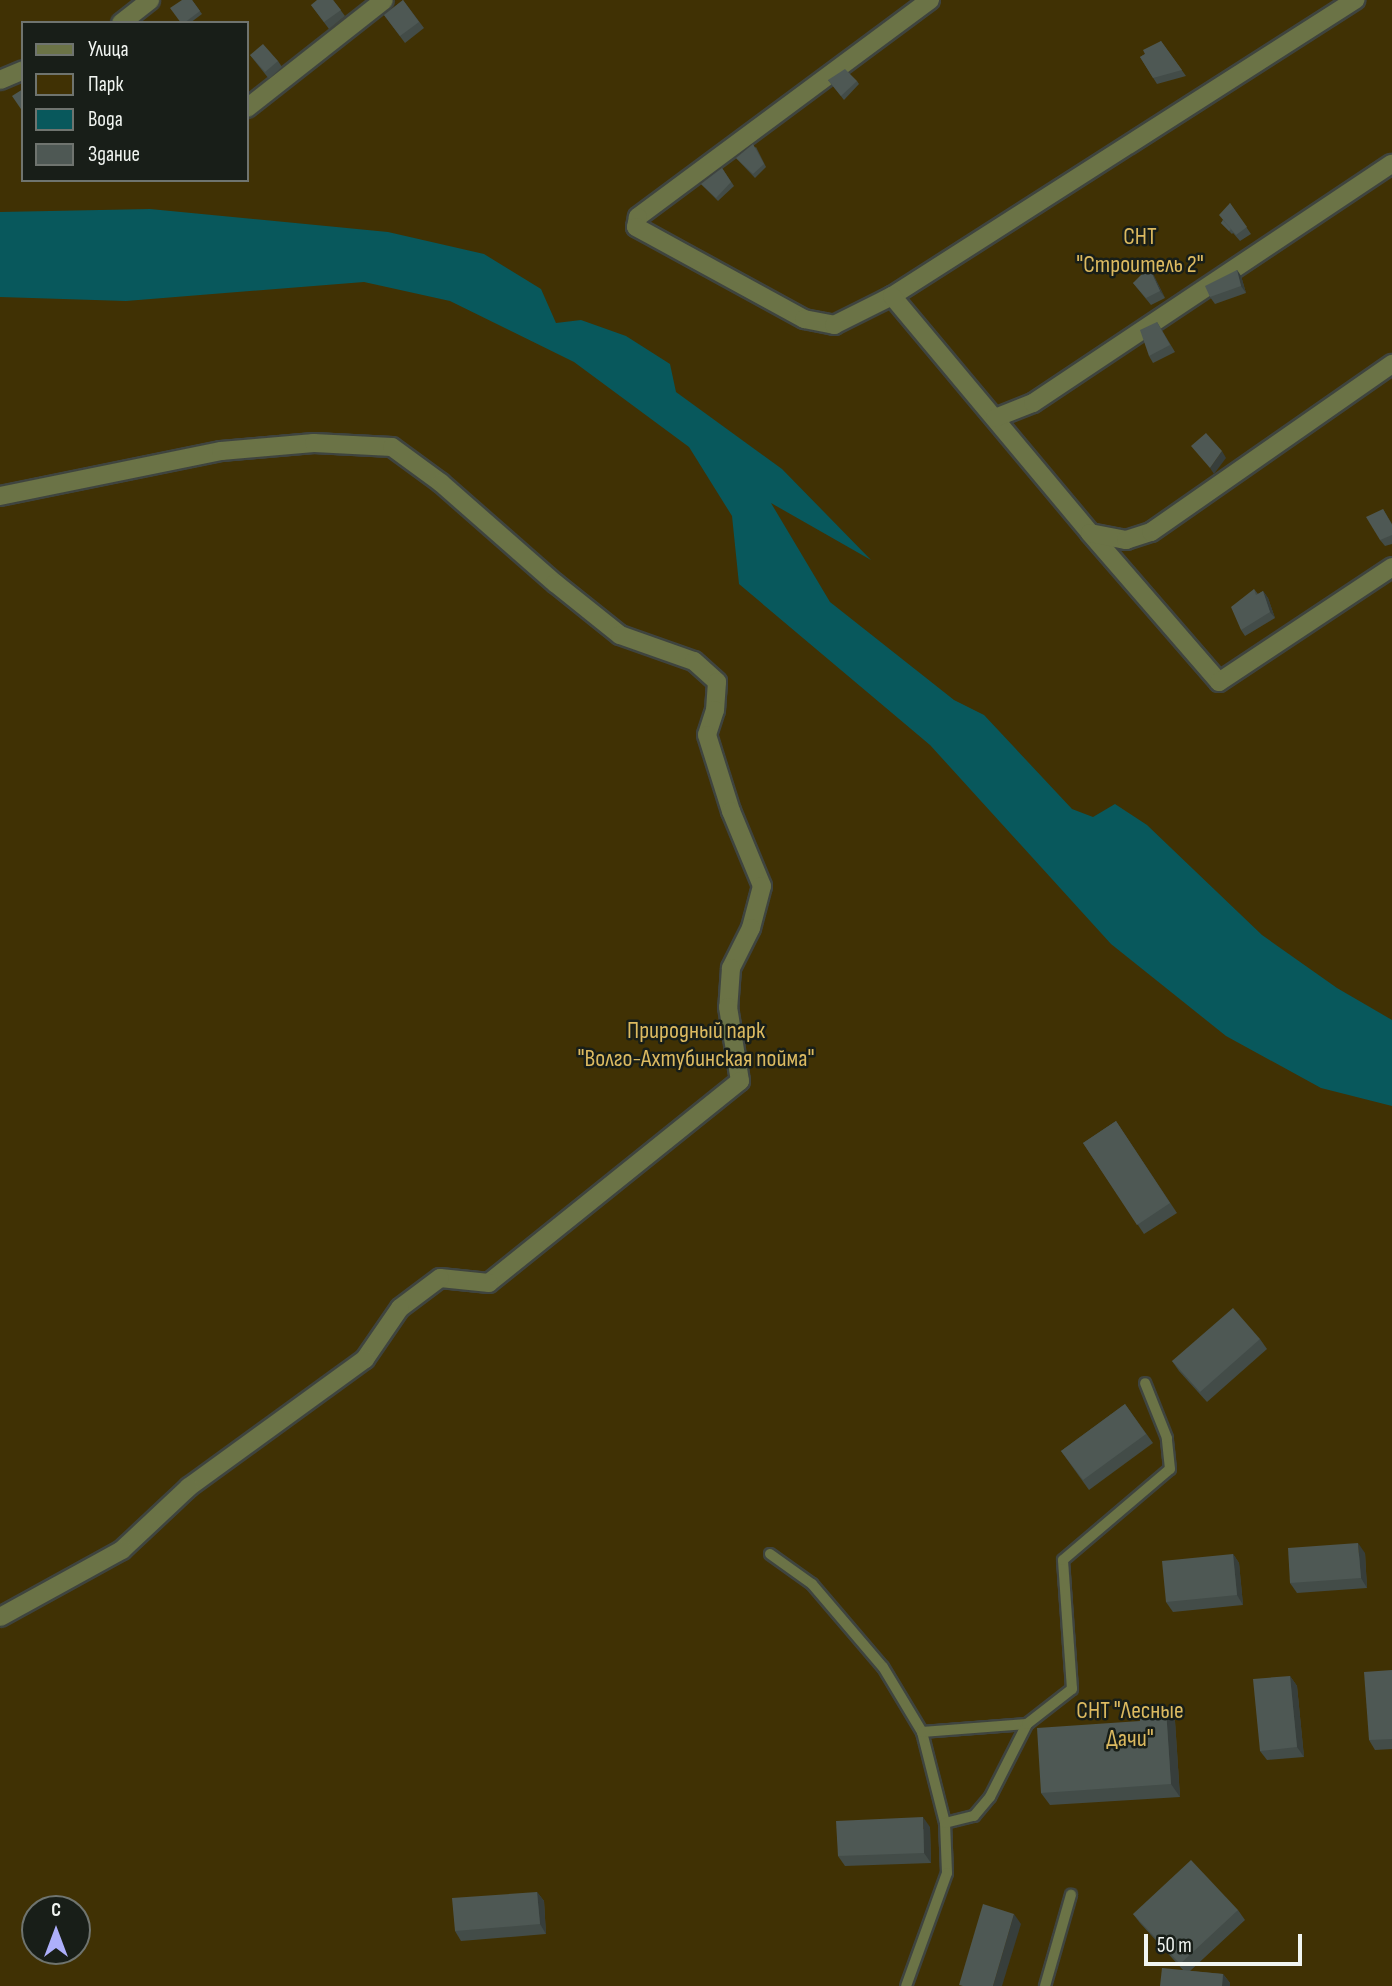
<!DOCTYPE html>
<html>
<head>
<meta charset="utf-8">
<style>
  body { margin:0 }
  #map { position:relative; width:1392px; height:1986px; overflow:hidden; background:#222722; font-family:"Sofia Sans Condensed",sans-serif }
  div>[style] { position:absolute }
  .green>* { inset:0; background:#403104 }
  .water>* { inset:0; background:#08585c }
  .roads { filter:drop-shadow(2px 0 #3f443f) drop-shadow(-2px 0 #3f443f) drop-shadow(0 2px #3f443f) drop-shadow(0 -2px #3f443f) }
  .service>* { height:10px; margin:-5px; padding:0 5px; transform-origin:5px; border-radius:5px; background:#6b7346 }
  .minor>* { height:18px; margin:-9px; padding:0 9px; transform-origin:9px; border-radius:9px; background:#6b7346 }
  .wall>* { inset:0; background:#434c48 }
  .shaded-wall>* { inset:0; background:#373e3b }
  .building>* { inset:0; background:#4e5854 }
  span { translate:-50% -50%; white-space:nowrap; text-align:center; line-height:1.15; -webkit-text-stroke:5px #181e18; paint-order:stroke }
  .park-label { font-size:24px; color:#dcba60 }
  .legend { position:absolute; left:21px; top:21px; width:228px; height:161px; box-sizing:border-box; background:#181e18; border:2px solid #6f746f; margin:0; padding:9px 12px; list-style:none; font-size:21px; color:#f1f5f1 }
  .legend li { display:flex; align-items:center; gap:14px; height:35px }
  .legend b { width:35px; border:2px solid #6f746f }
  .north { position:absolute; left:21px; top:1895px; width:70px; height:70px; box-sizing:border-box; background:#181e18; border:2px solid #6f746f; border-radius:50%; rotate:0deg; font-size:19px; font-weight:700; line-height:28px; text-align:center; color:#f1f5f1 }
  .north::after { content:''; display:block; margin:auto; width:24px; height:32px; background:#adaffb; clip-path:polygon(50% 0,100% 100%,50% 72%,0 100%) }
  .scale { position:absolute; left:1144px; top:1934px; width:158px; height:32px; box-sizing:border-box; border:4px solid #f1f5f1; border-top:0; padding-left:9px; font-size:21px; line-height:24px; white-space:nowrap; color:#f1f5f1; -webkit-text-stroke:5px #181e18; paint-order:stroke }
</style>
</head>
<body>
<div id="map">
  <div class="green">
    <div style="clip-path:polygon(evenodd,0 0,1392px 0,1392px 1986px,0 1986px,0 0,23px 23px,247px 23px,247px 180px,23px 180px,23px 23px,0 0,35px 1909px,77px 1909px,77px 1951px,35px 1951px,35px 1909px)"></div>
  </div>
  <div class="water">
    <div style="clip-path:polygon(150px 209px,388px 232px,484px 254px,541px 289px,556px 323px,581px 320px,626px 336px,670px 364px,676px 392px,782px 469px,871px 560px,771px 503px,830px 602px,954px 700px,984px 715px,1072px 809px,1093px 817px,1115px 804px,1147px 825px,1262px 935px,1337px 988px,1392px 1020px,1392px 1106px,1321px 1088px,1226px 1036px,1111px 944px,930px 745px,739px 584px,732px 516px,689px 447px,574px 362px,450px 301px,364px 282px,126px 301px,0 297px,0 212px)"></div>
  </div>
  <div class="roads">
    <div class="service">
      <div style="left:770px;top:1554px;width:52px;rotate:35.5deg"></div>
      <div style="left:812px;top:1584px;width:109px;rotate:49.5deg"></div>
      <div style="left:883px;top:1667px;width:76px;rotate:59deg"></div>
      <div style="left:922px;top:1732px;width:94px;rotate:75.8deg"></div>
      <div style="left:945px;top:1823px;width:50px;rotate:87.7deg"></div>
      <div style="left:947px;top:1873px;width:120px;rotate:109.9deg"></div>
      <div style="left:922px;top:1732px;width:105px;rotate:-4.4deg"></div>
      <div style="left:945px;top:1823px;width:30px;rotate:-14deg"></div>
      <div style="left:974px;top:1816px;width:25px;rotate:-50deg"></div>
      <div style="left:990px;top:1797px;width:82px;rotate:-63.1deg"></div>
      <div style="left:1027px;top:1724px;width:57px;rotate:-37.9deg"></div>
      <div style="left:1072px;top:1689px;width:129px;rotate:-94deg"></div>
      <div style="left:1063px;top:1560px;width:140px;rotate:-40.4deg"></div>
      <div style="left:1170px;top:1469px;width:31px;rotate:-96deg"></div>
      <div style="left:1167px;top:1438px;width:59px;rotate:-111.8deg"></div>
      <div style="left:1045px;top:1986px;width:95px;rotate:-74.1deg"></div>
    </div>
    <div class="minor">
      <div style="left:930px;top:0;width:364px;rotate:143.4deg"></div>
      <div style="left:638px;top:217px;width:10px;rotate:101deg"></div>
      <div style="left:636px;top:227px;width:192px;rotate:28.7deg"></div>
      <div style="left:804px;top:319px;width:31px;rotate:11deg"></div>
      <div style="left:834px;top:325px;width:65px;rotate:-26.6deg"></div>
      <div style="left:892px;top:296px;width:550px;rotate:-32.59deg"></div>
      <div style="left:121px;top:23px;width:37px;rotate:-38deg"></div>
      <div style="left:0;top:80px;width:25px;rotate:-23deg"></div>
      <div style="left:247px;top:108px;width:174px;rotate:-38.2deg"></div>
      <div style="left:892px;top:296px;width:309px;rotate:50.1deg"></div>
      <div style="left:1090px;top:533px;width:197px;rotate:49.1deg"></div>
      <div style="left:1219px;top:682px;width:208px;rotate:-33.6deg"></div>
      <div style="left:995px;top:418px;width:41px;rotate:-21.5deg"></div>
      <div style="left:1033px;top:403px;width:431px;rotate:-33.7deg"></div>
      <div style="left:0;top:496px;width:226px;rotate:-11.5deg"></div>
      <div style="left:221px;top:451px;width:93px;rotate:-4.9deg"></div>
      <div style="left:314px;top:443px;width:78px;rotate:2.9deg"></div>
      <div style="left:392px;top:447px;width:61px;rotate:36.3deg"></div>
      <div style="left:441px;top:483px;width:152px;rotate:41.3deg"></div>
      <div style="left:555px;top:583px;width:83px;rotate:38.7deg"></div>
      <div style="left:620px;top:635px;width:78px;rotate:19.4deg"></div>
      <div style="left:694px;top:661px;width:31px;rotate:42deg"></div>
      <div style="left:717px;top:682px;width:28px;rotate:94deg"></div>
      <div style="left:715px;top:710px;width:26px;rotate:108deg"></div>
      <div style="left:707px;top:735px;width:80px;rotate:72.5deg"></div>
      <div style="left:731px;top:811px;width:81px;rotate:67.5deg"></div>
      <div style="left:762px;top:886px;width:43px;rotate:104.7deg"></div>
      <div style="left:751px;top:928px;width:45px;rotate:116.6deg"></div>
      <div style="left:731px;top:968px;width:39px;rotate:94deg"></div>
      <div style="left:728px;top:1007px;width:75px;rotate:80.8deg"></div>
      <div style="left:740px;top:1081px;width:322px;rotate:141.2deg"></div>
      <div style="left:489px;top:1283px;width:49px;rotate:-174.2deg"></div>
      <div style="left:440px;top:1278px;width:50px;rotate:143.1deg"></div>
      <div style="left:400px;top:1308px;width:62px;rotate:124.5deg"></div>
      <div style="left:365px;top:1359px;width:218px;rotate:144deg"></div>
      <div style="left:189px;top:1487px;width:92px;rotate:136.8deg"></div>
      <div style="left:122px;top:1550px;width:139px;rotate:151.2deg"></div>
      <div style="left:1090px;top:533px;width:37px;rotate:11deg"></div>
      <div style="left:1126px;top:540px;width:26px;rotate:-18deg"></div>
      <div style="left:1151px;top:532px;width:294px;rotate:-34.9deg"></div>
    </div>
  </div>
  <div class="wall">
    <div style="clip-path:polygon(192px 0,202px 14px,190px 23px,181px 23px)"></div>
    <div style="clip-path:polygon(333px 0,345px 16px,329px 29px,311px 5px)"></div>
    <div style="clip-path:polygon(403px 0,424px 28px,405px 43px,384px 15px)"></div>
    <div style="clip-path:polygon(1161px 41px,1186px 76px,1157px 84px,1140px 57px,1145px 54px)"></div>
    <div style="clip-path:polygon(250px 55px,278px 61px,282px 67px,269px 79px)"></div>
    <div style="clip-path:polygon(828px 80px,857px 81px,859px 84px,844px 100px)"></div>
    <div style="clip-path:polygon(756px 147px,766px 167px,755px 178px,736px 158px)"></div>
    <div style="clip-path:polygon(722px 168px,734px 186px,718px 201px,701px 184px)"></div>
    <div style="clip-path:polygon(1230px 203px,1251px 234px,1240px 241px,1233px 233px,1232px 234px,1221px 223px,1223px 220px)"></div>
    <div style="clip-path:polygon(1237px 270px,1241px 276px,1246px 293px,1215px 304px,1210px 297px)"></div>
    <div style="clip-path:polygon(1153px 274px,1165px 298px,1151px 305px,1133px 283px)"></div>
    <div style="clip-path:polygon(1157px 322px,1175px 352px,1153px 363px,1149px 356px)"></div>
    <div style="clip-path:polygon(1383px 509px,1392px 524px,1392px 544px,1385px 546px,1380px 540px)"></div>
    <div style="clip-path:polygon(1254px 589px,1258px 594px,1263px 591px,1268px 598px,1275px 618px,1245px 636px,1241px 630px)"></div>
    <div style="clip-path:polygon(1116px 1121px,1177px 1213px,1144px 1234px,1083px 1143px)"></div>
    <div style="clip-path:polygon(1260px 1339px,1267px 1349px,1207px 1402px,1179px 1371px,1172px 1361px)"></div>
    <div style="clip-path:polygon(1125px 1404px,1153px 1443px,1089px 1490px,1061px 1451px)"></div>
    <div style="clip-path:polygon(1365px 1553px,1367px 1588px,1297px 1593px,1290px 1583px)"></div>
    <div style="clip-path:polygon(1233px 1554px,1239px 1563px,1243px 1605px,1173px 1612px,1166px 1602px)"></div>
    <div style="clip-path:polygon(1392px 1670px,1392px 1749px,1375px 1750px,1369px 1740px)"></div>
    <div style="clip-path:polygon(1290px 1676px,1297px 1686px,1304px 1757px,1267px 1760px,1260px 1751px)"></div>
    <div style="clip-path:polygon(1166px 1709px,1175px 1721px,1180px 1797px,1050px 1805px,1041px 1793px,1140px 1721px)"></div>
    <div style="clip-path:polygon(930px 1827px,931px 1863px,845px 1866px,838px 1856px)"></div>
    <div style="clip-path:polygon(537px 1892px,544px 1901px,546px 1934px,461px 1941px,455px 1931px)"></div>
    <div style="clip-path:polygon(1238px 1910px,1245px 1920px,1190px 1971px,1223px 1974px,1230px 1983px,1230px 1986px,1160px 1986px,1183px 1970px,1140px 1923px,1133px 1914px)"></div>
  </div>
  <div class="shaded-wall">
    <div style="clip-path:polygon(1149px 267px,1153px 274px,1165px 298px,1160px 291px)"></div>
    <div style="clip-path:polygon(1237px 270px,1241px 276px,1246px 293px,1241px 286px)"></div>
    <div style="clip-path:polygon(1222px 451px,1226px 458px,1214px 474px,1210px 468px)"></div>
    <div style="clip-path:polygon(1263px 591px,1268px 598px,1275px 618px,1270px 612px)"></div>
    <div style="clip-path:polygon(1358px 1543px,1365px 1553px,1367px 1588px,1361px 1578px)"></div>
    <div style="clip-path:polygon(1233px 1554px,1239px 1563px,1243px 1605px,1237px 1595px)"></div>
    <div style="clip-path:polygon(1290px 1676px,1297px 1686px,1304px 1757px,1297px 1747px)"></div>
    <div style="clip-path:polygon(1166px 1709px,1175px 1721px,1180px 1797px,1171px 1784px)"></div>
    <div style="clip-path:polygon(923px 1817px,930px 1827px,931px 1863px,924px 1853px)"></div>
    <div style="clip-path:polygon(537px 1892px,544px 1901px,546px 1934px,540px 1924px)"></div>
    <div style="clip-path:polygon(1014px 1914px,1021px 1924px,1002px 1986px,993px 1986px)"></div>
    <div style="clip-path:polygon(1223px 1974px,1230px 1983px,1230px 1986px,1222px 1986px)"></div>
  </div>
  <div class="building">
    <div style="clip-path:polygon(182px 0,192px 0,200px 11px,184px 23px,181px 23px,170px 8px)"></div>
    <div style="clip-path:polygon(317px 0,333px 0,341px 10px,324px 22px,311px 5px)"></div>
    <div style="clip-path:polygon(403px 0,419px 22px,400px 36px,384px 15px)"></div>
    <div style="clip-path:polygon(1161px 41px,1182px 70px,1153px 78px,1140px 57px,1145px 54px,1143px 50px)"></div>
    <div style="clip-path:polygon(263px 44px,278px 61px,265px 72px,250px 55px)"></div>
    <div style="clip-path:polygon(845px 69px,857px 81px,841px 96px,828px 80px)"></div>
    <div style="clip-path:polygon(23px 89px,23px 112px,12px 96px)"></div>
    <div style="clip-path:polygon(753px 144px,764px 164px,753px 174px,736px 158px)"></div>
    <div style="clip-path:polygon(722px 168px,731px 182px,716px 198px,701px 184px)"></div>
    <div style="clip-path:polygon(1230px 203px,1247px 227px,1236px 235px,1219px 215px)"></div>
    <div style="clip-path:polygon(1223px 220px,1231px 229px,1229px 231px,1221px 223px)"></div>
    <div style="clip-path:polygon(1149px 267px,1160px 291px,1146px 298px,1133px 283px)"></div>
    <div style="clip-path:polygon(1237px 270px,1241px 286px,1210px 297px,1205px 286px)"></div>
    <div style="clip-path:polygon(1157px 322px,1170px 345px,1149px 356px,1140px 330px)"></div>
    <div style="clip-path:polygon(1206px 433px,1222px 451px,1210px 468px,1191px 446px)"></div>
    <div style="clip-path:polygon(1383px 509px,1392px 525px,1392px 535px,1380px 540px,1366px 517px)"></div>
    <div style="clip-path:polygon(1254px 589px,1256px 595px,1263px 591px,1270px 612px,1241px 630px,1231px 607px)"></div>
    <div style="clip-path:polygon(1116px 1121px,1170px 1203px,1137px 1225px,1083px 1143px)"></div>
    <div style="clip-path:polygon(1233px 1308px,1260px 1339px,1200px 1392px,1172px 1361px)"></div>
    <div style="clip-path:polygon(1125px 1404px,1146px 1434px,1083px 1480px,1061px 1451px)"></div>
    <div style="clip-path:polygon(1358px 1543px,1361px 1578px,1290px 1583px,1288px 1548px)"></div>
    <div style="clip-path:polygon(1233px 1554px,1237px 1595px,1166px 1602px,1162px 1561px)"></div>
    <div style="clip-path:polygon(1392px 1670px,1392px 1739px,1369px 1740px,1364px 1672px)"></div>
    <div style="clip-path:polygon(1290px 1676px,1297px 1747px,1260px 1751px,1253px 1679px)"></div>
    <div style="clip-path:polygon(1166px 1709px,1171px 1784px,1041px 1793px,1037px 1728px,1140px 1721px,1139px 1711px)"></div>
    <div style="clip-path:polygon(923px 1817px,924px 1853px,838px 1856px,836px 1821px)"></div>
    <div style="clip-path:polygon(1191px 1860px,1238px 1910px,1180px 1964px,1133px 1914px)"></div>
    <div style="clip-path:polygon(537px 1892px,540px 1924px,455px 1931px,452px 1898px)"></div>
    <div style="clip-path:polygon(983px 1904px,1014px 1914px,993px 1986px,963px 1986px,959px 1985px)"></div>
    <div style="clip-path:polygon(1162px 1968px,1223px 1974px,1222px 1986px,1160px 1986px)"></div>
  </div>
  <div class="park-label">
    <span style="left:1140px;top:251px">СНТ<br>"Строитель 2"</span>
    <span style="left:696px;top:1045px">Природный парк<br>"Волго-Ахтубинская пойма"</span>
    <span style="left:1130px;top:1725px">СНТ "Лесные<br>Дачи"</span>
  </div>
  <ul class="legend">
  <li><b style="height:9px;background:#6b7346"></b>Улица</li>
  <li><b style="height:19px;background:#403104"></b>Парк</li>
  <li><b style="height:19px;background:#08585c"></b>Вода</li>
  <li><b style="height:19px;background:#4e5854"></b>Здание</li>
  </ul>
  <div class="north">С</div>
  <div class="scale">50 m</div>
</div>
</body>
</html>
